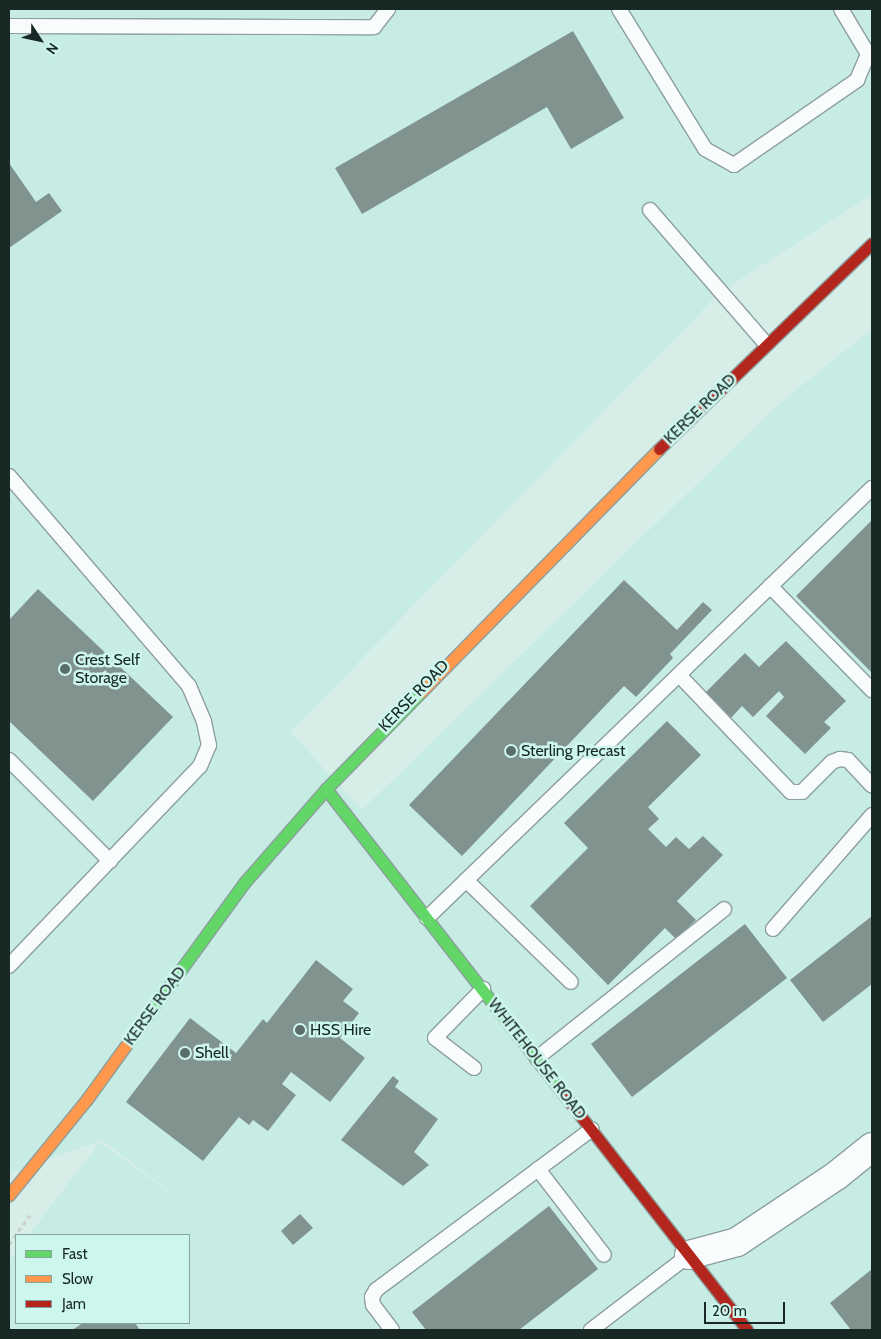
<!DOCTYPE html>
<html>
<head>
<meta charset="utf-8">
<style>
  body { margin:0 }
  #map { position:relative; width:881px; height:1339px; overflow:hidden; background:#d6ede8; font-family:Cabin,sans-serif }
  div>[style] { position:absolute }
  .built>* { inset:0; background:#c6ece4 }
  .building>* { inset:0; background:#81938f }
  .path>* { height:3px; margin-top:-1.5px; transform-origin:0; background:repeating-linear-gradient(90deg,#cad0ce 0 4px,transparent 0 8px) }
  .roads { filter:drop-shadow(1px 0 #8d9f9c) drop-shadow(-1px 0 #8d9f9c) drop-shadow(0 1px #8d9f9c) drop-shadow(0 -1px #8d9f9c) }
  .lane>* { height:14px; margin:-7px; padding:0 7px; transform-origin:7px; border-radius:7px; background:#f9fcfc }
  .street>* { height:28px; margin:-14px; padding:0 14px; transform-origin:14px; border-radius:14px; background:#f9fcfc }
  .fast>* { height:11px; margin:-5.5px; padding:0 5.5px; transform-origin:5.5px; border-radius:5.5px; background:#63d668 }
  .slow>* { height:11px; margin:-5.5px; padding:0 5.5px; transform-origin:5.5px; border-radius:5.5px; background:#ff974d }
  .jam>* { height:11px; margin:-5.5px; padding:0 5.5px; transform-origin:5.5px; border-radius:5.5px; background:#b3261e }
  .dots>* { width:14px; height:14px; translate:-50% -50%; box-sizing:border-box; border:2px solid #cdf6ed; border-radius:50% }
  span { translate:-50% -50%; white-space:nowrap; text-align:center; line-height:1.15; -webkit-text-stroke:5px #cdf6ed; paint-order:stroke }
  .street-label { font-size:16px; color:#182825 }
  .poi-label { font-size:16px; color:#182825 }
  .left { translate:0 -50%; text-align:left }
  .frame { position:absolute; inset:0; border:10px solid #182825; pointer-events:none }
  .legend { position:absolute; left:15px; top:1234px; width:175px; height:90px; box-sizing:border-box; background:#cdf6ed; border:1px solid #85a49d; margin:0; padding:6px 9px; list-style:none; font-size:15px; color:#182825 }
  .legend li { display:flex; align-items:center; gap:10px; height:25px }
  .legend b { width:25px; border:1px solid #85a49d }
  .north { position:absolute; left:15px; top:15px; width:50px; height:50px; -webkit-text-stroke:4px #cdf6ed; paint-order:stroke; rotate:125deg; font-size:14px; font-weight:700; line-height:20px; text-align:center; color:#182825 }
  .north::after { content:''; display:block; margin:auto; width:18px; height:22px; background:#182825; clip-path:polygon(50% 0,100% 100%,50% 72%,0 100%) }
  .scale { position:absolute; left:704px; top:1302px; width:81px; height:22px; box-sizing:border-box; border:2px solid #182825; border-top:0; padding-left:6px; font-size:15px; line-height:18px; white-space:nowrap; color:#182825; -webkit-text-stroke:4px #cdf6ed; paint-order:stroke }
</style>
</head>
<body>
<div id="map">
  <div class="built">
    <div style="clip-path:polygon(9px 9px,872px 9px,872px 194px,719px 293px,290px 732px,362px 810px,777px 406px,872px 329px,872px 1330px,9px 1330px,9px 1262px,16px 1252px,16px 1323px,189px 1323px,189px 1235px,29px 1235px,100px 1142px,230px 1236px,102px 1140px,9px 1173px)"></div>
  </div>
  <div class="building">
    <div style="clip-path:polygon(573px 31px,624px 118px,571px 149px,547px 107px,362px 214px,335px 168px)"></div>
    <div style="clip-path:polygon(9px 163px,36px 202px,49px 193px,62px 211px,9px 248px)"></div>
    <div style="clip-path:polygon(872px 520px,872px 673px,796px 596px)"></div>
    <div style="clip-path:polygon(624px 580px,677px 630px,703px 602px,712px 610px,670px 654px,673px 658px,636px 697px,624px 686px,462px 856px,409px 805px)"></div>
    <div style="clip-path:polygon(38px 589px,173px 717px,93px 801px,9px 721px,9px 620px)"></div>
    <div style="clip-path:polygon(786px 641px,846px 701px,824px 722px,831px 728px,805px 754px,766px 716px,784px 697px,779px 691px,753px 717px,742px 706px,730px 719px,705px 693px,745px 653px,759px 667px)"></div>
    <div style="clip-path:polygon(667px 721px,701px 755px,648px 807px,659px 819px,648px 829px,666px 847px,676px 837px,689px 849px,703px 836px,723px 855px,677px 901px,696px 920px,676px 939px,665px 928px,608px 985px,530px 906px,588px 848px,564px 823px)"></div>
    <div style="clip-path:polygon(872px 916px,872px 984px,823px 1022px,790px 980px)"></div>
    <div style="clip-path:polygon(745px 924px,787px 978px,632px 1097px,591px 1044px)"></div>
    <div style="clip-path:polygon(316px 960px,353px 989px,343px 1001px,359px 1013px,340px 1038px,365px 1058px,330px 1102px,291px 1072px,282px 1084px,296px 1095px,268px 1131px,253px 1120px,249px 1125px,239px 1117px,203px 1161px,126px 1102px,190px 1018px,236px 1053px,263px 1019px,267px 1023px)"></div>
    <div style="clip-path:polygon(393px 1076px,399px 1081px,395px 1087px,438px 1119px,414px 1152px,429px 1165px,403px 1186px,341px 1140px)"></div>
    <div style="clip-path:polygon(549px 1206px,598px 1269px,519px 1330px,426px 1330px,412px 1312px)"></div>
    <div style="clip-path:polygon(300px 1214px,313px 1228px,293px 1245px,281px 1231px)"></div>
    <div style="clip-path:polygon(872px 1269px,872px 1330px,851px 1330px,830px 1303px)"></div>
    <div style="clip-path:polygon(83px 1323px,135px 1323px,140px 1330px,72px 1330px)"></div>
  </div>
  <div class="path">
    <div style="left:9px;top:1244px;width:37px;rotate:-54deg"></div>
  </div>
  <div class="roads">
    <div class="lane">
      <div style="left:619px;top:9px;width:164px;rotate:58.4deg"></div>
      <div style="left:705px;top:149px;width:33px;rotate:29deg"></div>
      <div style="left:734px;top:165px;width:150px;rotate:-34.6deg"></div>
      <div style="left:857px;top:80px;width:28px;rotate:-67deg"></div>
      <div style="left:868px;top:54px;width:52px;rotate:-121deg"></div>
      <div style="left:9px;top:26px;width:365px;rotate:0.2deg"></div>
      <div style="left:374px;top:27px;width:23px;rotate:-52deg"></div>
      <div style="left:650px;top:210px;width:177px;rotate:49.1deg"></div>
      <div style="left:9px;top:476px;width:277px;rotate:49.4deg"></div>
      <div style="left:189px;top:686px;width:39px;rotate:67deg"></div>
      <div style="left:204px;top:722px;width:24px;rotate:78deg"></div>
      <div style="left:209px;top:745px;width:23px;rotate:113deg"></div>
      <div style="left:200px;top:766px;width:277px;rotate:133.7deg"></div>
      <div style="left:770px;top:586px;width:146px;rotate:45.6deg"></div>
      <div style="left:679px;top:675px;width:162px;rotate:46.3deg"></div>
      <div style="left:791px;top:792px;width:11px"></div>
      <div style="left:802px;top:792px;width:42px;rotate:-45deg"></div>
      <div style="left:832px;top:762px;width:9px;rotate:-21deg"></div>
      <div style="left:840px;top:759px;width:8px;rotate:7deg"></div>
      <div style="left:848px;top:760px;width:35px;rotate:47deg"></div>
      <div style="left:9px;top:760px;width:143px;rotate:45deg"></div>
      <div style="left:466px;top:880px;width:146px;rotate:44.2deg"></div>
      <div style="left:427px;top:918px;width:619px;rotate:-44.02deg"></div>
      <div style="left:773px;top:929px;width:151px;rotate:-49deg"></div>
      <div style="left:537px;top:1058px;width:239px;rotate:-38.5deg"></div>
      <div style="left:474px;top:1068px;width:49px;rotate:-142.4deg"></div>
      <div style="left:435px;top:1038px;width:69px;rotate:-45.6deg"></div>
      <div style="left:538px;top:1169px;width:108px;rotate:52.5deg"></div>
      <div style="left:392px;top:1330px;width:31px;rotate:-127deg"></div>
      <div style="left:373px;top:1305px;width:8px;rotate:-97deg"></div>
      <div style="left:372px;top:1297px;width:8px;rotate:-60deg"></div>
      <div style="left:376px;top:1290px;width:269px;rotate:-36.7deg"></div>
      <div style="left:591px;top:1330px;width:123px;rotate:-37.4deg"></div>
    </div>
    <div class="street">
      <div style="left:689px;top:1255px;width:50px;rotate:-15.2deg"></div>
      <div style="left:737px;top:1242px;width:119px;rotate:-33.7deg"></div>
      <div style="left:836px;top:1176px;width:46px;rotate:-38.9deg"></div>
    </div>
    <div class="fast">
      <div style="left:326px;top:789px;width:378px;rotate:52.1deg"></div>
      <div style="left:147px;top:1016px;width:165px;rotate:-53.9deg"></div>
      <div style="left:244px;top:883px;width:125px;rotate:-48.9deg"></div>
      <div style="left:326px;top:789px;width:136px;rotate:-45.6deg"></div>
    </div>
    <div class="slow">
      <div style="left:421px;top:692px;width:340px;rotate:-45.6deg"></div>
      <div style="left:9px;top:1195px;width:124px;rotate:-50.9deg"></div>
      <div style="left:87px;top:1099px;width:102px;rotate:-54.1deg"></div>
    </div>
    <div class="jam">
      <div style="left:659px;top:449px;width:296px;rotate:-44deg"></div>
      <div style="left:558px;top:1087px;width:308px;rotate:52.1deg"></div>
    </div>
  </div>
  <div class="dots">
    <div style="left:65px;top:669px;background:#5a6d69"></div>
    <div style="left:511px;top:751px;background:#5a6d69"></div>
    <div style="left:300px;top:1030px;background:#5a6d69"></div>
    <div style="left:185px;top:1053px;background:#5a6d69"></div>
  </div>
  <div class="street-label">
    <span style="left:700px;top:409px;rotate:-44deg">KERSE ROAD</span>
    <span style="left:414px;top:696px;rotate:-46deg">KERSE ROAD</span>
    <span style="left:155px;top:1006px;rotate:-54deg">KERSE ROAD</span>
    <span style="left:537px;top:1059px;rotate:52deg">WHITEHOUSE ROAD</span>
  </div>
  <div class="poi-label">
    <span class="left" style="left:75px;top:669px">Crest Self<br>Storage</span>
    <span class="left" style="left:521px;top:751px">Sterling Precast</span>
    <span class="left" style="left:310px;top:1030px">HSS Hire</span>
    <span class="left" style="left:195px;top:1053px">Shell</span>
  </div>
  <div class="frame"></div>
  <ul class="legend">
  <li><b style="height:6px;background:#63d668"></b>Fast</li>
  <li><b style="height:6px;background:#ff974d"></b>Slow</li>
  <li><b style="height:6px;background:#b3261e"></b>Jam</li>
  </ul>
  <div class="north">N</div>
  <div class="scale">20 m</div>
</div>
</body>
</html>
